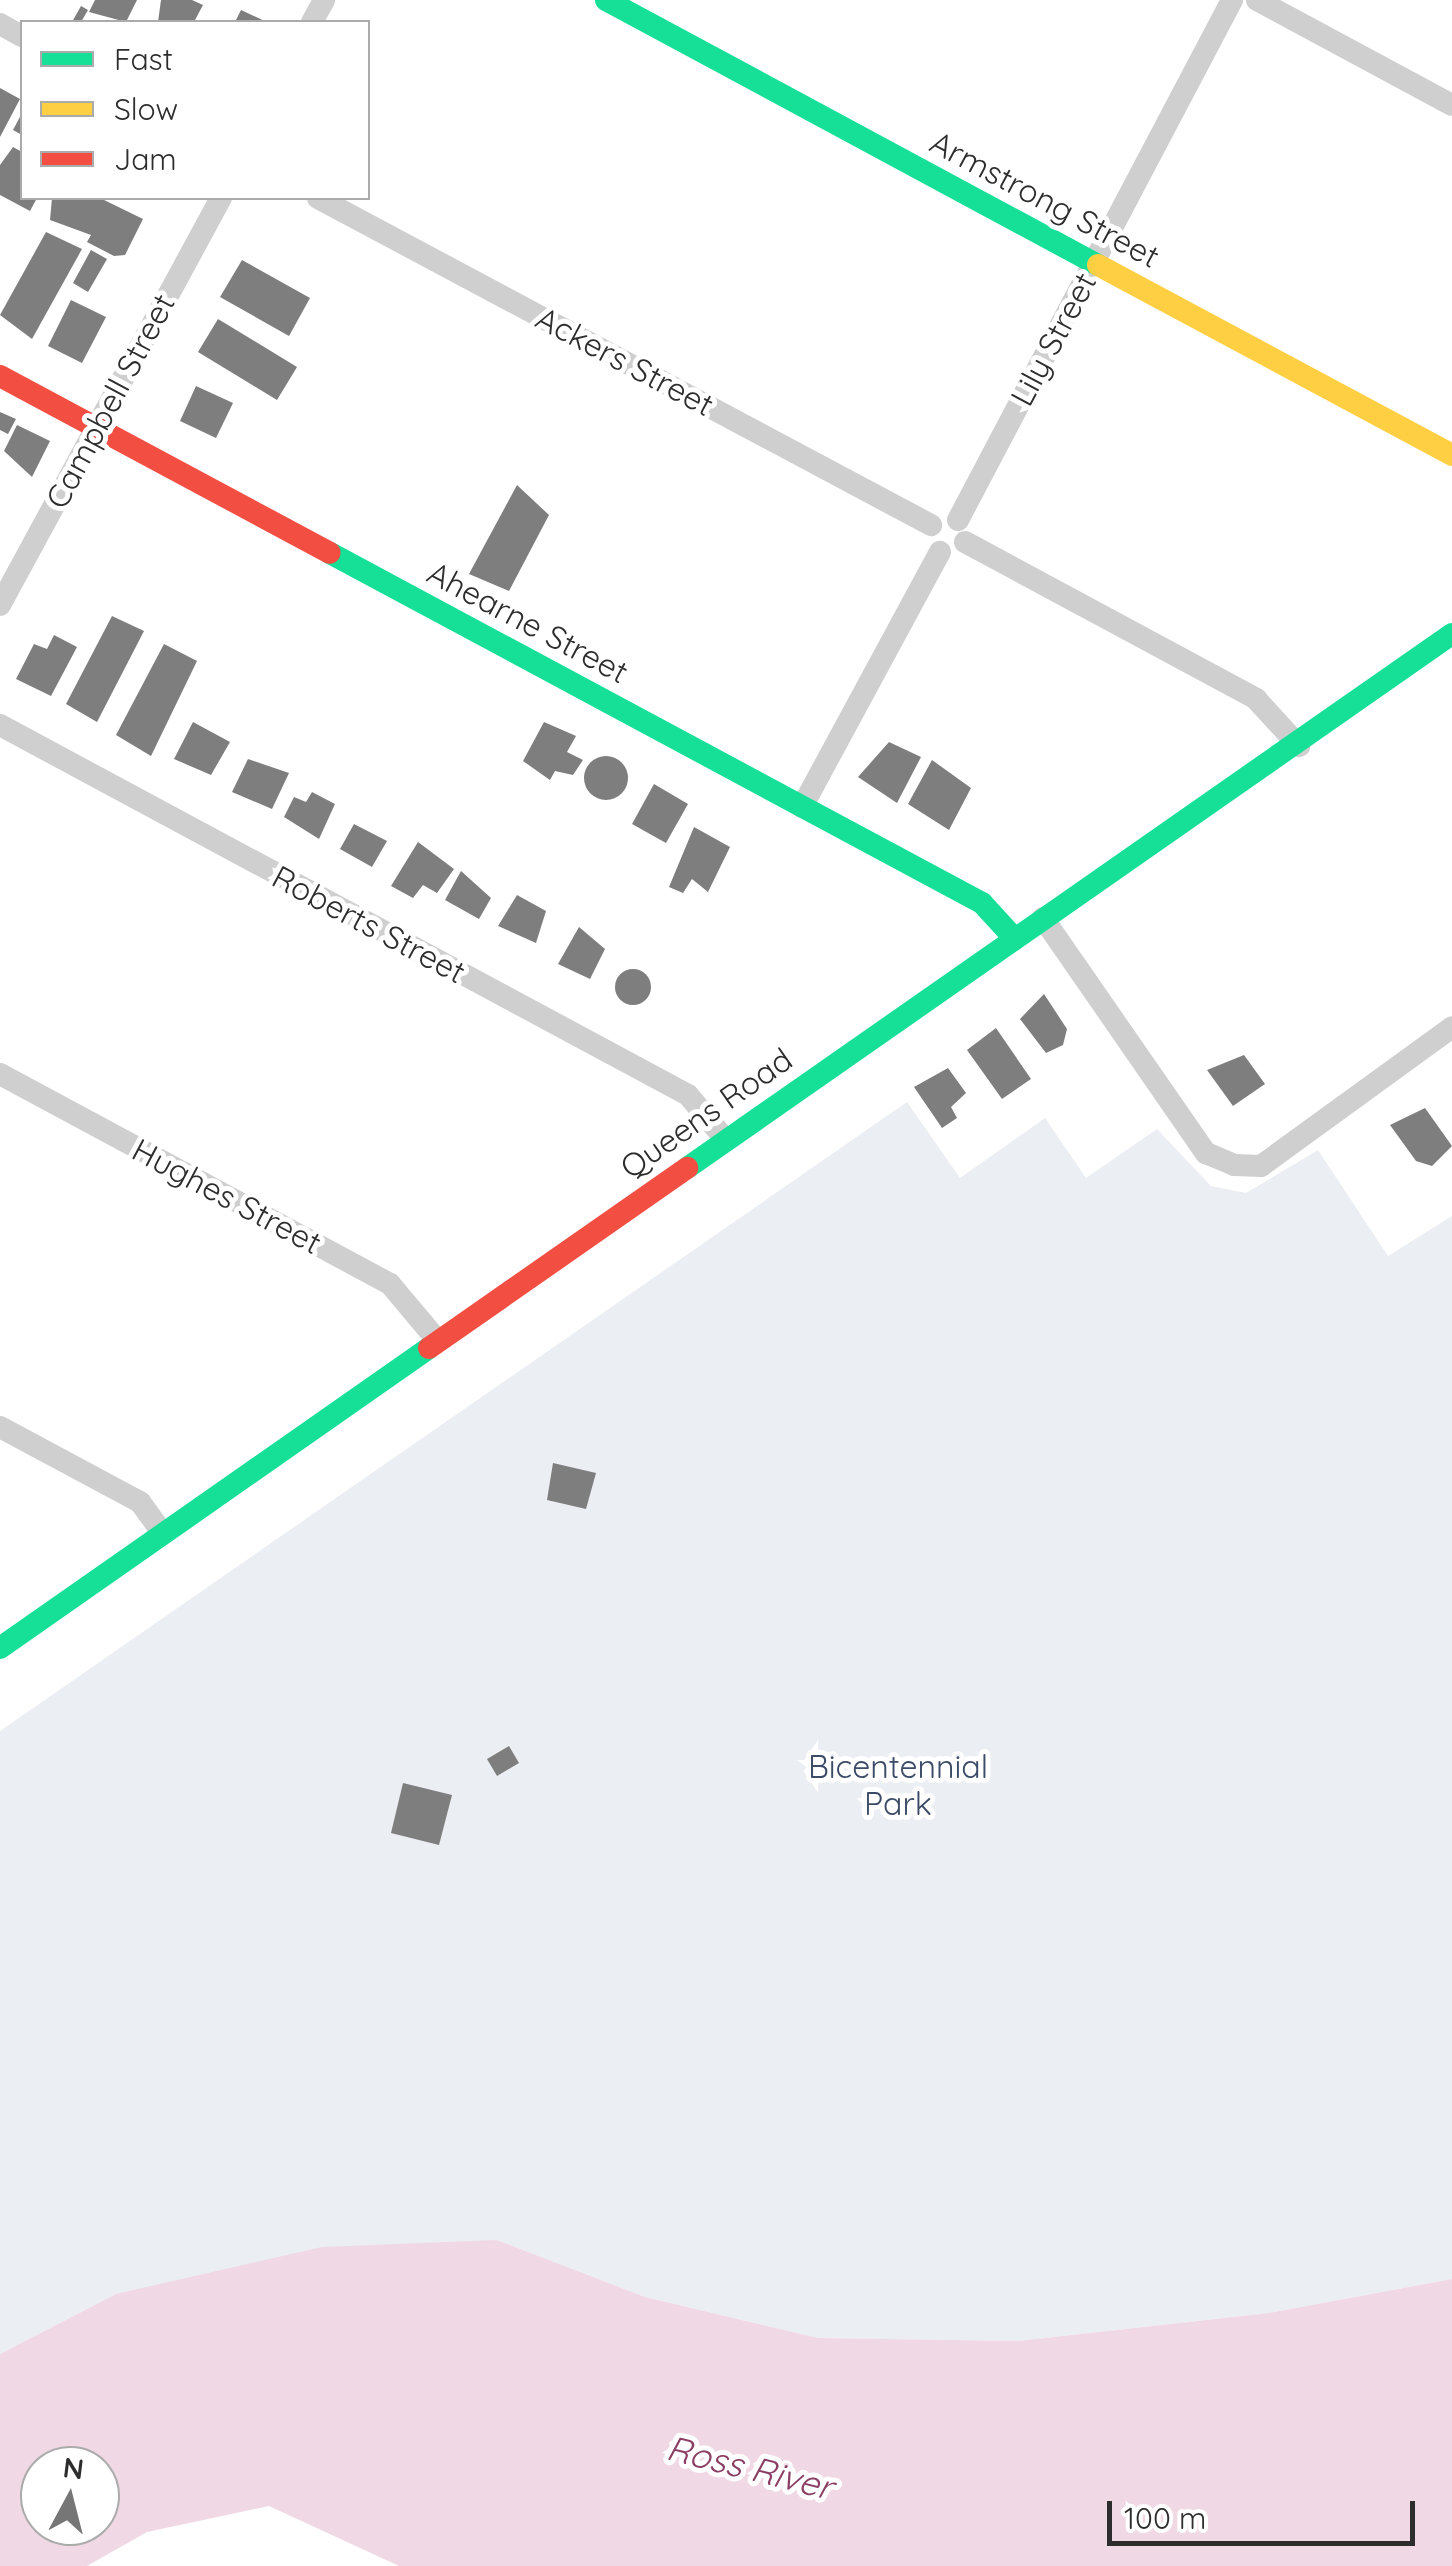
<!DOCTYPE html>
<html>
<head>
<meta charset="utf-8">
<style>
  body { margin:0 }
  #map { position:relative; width:1452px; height:2566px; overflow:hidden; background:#fff; font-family:Quicksand,sans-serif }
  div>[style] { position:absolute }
  .green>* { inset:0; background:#ebeef3 }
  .water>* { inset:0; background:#f0d8e4 }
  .building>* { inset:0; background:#7e7e7e }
  .round { border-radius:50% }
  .street>* { height:22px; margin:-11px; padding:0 11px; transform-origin:11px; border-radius:11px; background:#cfcfcf }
  .fast>* { height:22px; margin:-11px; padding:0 11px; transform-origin:11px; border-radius:11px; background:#16e098 }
  .slow>* { height:22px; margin:-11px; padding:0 11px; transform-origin:11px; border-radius:11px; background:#ffcf43 }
  .jam>* { height:22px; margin:-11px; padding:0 11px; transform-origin:11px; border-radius:11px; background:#f24e42 }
  span { translate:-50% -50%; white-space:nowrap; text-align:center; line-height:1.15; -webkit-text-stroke:10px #fff; paint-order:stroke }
  .street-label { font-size:32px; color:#2d2d2d }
  .park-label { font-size:32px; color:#3c4b67 }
  .water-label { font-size:35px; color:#8b3e64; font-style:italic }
  .legend { position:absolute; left:20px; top:20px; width:350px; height:180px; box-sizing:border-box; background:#fff; border:2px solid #ababab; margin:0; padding:12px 18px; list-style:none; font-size:30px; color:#2d2d2d }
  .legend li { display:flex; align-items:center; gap:20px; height:50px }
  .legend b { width:50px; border:2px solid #ababab }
  .north { position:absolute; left:20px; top:2446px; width:100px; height:100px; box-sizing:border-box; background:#fff; border:2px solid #ababab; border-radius:50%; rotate:7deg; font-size:28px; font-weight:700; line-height:40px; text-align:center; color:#2d2d2d }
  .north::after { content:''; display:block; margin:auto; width:35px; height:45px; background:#767676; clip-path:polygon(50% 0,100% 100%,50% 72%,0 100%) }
  .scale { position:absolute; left:1107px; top:2501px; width:308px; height:45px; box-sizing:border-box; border:5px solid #2d2d2d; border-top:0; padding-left:12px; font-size:30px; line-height:35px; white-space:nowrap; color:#2d2d2d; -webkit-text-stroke:8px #fff; paint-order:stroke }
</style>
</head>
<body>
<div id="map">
  <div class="green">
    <div style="clip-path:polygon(907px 1102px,960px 1178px,1045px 1118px,1086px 1178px,1157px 1129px,1211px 1186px,1246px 1193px,1318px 1150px,1388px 1256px,1452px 1216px,1452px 2279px,1269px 2313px,1018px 2341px,818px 2338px,645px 2297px,497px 2240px,116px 2294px,0 2354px,0 1731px)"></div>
  </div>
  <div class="water">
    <div style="clip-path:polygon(evenodd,497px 2240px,645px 2297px,818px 2338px,1018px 2341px,1269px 2313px,1452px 2279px,1452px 2566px,399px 2566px,269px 2506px,147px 2532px,87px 2566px,0 2566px,0 2354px,116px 2294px,322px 2247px,497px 2240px,40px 2466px,100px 2466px,100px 2526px,40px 2526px,40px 2466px)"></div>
  </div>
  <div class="building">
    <div style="clip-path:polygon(95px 0,137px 0,126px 22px,89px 12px)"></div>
    <div style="clip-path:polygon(161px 0,192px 0,203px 5px,194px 22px,158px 22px)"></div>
    <div style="clip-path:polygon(81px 6px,88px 10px,81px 22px,72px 22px)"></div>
    <div style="clip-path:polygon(241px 10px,267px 22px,235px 22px)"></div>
    <div style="clip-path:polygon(0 88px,20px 99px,0 137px)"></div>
    <div style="clip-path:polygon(22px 113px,22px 135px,13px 130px)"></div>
    <div style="clip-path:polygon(13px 147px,22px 152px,22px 198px,37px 198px,30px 211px,0 195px,0 165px)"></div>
    <div style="clip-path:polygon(52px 198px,100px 198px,143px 219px,125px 255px,114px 256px,87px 242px,91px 235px,50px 220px)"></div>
    <div style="clip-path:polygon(46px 232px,82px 249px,32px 339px,0 315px)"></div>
    <div style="clip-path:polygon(91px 250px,107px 259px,88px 292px,73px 283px)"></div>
    <div style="clip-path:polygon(242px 260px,310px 298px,289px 336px,220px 297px)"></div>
    <div style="clip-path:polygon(71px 300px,106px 317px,82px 363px,48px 346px)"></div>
    <div style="clip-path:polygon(218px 319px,297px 367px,277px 400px,198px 352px)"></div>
    <div style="clip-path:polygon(196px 386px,233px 403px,216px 438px,180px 421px)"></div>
    <div style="clip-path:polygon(0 412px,16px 419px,8px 434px,0 430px)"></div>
    <div style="clip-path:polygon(17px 425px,50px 441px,32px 477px,4px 451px)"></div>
    <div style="clip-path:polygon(517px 485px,549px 515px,509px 591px,469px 574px)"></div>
    <div style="clip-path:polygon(112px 616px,144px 631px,97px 722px,66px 704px)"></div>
    <div style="clip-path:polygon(54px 635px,77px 647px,51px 696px,16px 679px,34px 644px,47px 649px)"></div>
    <div style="clip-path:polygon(164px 644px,197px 661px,151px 756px,116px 735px)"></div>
    <div style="clip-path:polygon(193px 722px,230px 742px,211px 775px,174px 759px)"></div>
    <div style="clip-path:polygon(544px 722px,576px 736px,567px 752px,583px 760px,573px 775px,555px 771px,550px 780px,523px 761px)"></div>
    <div style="clip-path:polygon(889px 742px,921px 757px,897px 803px,858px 777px)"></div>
    <div class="round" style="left:584px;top:756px;width:44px;height:44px"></div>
    <div style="clip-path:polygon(248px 759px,289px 773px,272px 809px,232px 792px)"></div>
    <div style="clip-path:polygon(932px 760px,971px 788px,949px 830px,908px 804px)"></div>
    <div style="clip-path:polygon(654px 784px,688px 804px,666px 843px,632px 824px)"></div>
    <div style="clip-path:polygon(312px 792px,335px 804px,319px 839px,284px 817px,294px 797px,306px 802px)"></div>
    <div style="clip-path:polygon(354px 824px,387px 841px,372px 867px,340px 849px)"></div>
    <div style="clip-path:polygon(694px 827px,730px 847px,708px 892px,692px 879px,683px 893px,669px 887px)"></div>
    <div style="clip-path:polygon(418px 842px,454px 869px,437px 893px,423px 885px,413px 898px,391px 886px)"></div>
    <div style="clip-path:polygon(461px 871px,491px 898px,479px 919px,445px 900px)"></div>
    <div style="clip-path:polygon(517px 895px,546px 911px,536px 943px,498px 926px)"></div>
    <div style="clip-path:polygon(579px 927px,605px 949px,590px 979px,558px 964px)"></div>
    <div class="round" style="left:615px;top:969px;width:36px;height:36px"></div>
    <div style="clip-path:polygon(1044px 994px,1067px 1029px,1063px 1045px,1046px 1053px,1020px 1019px)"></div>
    <div style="clip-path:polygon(996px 1028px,1031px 1079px,1002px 1099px,967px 1050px)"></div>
    <div style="clip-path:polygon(1244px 1055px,1265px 1084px,1233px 1106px,1207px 1070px)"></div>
    <div style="clip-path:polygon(948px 1068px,966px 1093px,951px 1107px,957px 1118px,942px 1128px,914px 1087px)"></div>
    <div style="clip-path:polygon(1425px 1108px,1452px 1146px,1432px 1166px,1416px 1161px,1390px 1125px)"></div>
    <div style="clip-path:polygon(553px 1463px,596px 1473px,586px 1509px,547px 1500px)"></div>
    <div style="clip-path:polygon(509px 1746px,519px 1763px,497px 1776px,487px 1759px)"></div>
    <div style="clip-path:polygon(403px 1783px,452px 1795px,439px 1845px,391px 1833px)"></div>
  </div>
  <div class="street">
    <div style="left:1257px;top:0;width:221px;rotate:28.3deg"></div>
    <div style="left:312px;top:22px;width:25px;rotate:-61deg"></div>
    <div style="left:0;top:24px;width:25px;rotate:29deg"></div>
    <div style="left:318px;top:198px;width:695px;rotate:28.08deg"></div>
    <div style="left:958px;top:520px;width:588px;rotate:-62.21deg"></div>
    <div style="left:965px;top:542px;width:331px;rotate:28.3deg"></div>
    <div style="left:1256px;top:699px;width:64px;rotate:47.5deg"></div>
    <div style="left:0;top:605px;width:463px;rotate:-61.5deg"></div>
    <div style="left:0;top:725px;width:781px;rotate:28.27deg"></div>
    <div style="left:688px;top:1095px;width:57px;rotate:49.9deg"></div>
    <div style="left:802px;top:807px;width:290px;rotate:-61.6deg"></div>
    <div style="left:1043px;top:918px;width:286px;rotate:55.3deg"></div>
    <div style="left:1206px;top:1153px;width:30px;rotate:23deg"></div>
    <div style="left:1234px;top:1165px;width:27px;rotate:2deg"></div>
    <div style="left:1261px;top:1166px;width:236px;rotate:-36deg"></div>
    <div style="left:0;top:1074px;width:443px;rotate:28.3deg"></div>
    <div style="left:390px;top:1284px;width:73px;rotate:50deg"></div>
    <div style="left:0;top:1427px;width:159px;rotate:28.2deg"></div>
    <div style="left:140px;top:1502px;width:39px;rotate:54deg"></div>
  </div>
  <div class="fast">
    <div style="left:606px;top:0;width:559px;rotate:28.31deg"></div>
    <div style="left:330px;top:553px;width:740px;rotate:28.23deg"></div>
    <div style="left:982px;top:903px;width:47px;rotate:47.6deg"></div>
    <div style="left:687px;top:1168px;width:933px;rotate:-34.92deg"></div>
    <div style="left:0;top:1648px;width:523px;rotate:-34.97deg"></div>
  </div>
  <div class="slow">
    <div style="left:1098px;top:265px;width:402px;rotate:28.2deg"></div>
  </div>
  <div class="jam">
    <div style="left:0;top:376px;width:374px;rotate:28.2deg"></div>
    <div style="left:429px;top:1348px;width:315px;rotate:-34.9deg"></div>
  </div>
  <div class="street-label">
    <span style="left:1045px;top:199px;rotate:28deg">Armstrong Street</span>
    <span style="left:1053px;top:339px;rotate:-62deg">Lily Street</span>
    <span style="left:625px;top:361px;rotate:28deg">Ackers Street</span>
    <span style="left:110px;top:401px;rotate:-62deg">Campbell Street</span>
    <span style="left:528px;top:622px;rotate:28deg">Ahearne Street</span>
    <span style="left:369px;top:924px;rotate:28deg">Roberts Street</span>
    <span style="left:706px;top:1113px;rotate:-35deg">Queens Road</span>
    <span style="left:227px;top:1196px;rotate:28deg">Hughes Street</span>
  </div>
  <div class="park-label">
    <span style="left:898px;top:1785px">Bicentennial<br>Park</span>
  </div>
  <div class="water-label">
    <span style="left:750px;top:2467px;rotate:14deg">Ross River</span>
  </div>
  <ul class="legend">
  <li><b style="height:12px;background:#16e098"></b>Fast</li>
  <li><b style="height:12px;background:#ffcf43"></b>Slow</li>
  <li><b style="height:12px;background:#f24e42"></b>Jam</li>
  </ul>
  <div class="north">N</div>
  <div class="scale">100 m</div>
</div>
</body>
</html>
